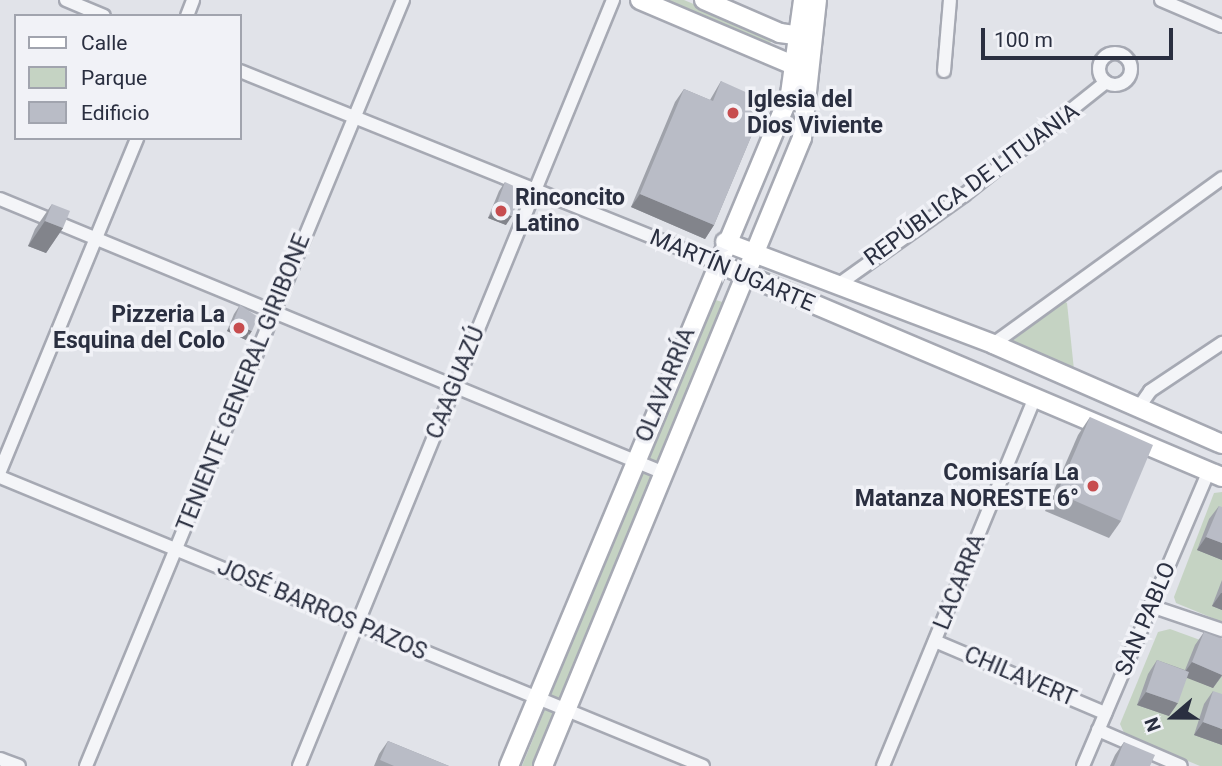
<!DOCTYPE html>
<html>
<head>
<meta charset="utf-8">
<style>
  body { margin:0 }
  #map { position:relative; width:1222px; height:766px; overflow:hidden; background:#e1e3e9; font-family:Roboto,sans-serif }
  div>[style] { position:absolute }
  .green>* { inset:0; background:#c5d3c3 }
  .roads { filter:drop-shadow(2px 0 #a6a9b3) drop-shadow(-2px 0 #a6a9b3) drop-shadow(0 2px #a6a9b3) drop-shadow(0 -2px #a6a9b3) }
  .street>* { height:12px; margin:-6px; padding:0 6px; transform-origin:6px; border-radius:6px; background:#f4f5f8 }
  .street>.ring { margin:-6px; padding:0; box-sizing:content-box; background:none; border:12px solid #f4f5f8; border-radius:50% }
  .secondary>* { height:18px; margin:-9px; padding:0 9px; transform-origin:9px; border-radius:9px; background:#fff }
  .wall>* { inset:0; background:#9fa2aa }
  .shaded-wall>* { inset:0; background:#82848b }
  .building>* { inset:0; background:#b9bcc6 }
  .dots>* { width:19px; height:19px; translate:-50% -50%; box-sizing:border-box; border:4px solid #f1f2f7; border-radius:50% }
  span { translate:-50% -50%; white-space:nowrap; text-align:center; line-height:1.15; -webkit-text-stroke:7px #f1f2f7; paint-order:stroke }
  .poi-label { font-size:23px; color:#2a2f40; font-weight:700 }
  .left { translate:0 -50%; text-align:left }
  .right { translate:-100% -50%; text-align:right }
  .street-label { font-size:23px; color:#2a2f40 }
  .legend { position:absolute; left:14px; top:14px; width:228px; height:126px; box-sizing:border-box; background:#f1f2f7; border:2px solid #a1a4ae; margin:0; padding:9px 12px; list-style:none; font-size:21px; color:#2a2f40 }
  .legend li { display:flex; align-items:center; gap:14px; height:35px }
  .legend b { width:35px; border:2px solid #a1a4ae }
  .north { position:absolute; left:1138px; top:682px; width:70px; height:70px; -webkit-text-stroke:5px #f1f2f7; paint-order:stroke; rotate:250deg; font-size:19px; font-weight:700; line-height:28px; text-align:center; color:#2a2f40 }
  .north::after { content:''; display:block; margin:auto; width:24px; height:32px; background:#2a2f40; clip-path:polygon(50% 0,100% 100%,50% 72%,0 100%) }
  .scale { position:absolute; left:981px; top:28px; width:192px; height:32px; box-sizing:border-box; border:4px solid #2a2f40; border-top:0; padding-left:9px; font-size:21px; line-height:24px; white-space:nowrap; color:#2a2f40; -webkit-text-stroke:5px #f1f2f7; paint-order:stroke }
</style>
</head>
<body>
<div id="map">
  <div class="green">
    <div style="clip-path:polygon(658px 0,684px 0,773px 37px,773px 41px,766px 45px)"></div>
    <div style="clip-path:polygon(712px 299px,726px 303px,534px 766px,522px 766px)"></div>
    <div style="clip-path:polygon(1061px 299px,1067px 303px,1074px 370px,1008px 345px)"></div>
    <div style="clip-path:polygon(1222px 492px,1222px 622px,1176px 603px,1174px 597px,1214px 493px)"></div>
    <div style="clip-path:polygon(1170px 629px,1222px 648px,1222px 766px,1200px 766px,1125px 735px,1120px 724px,1158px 632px)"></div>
  </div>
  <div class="roads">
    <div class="street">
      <div style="left:66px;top:0;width:41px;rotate:22.8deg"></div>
      <div style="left:1161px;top:0;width:66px;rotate:23.1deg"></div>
      <div style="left:187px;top:16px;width:17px;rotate:-69deg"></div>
      <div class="ring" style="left:1099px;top:53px;width:20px;height:20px"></div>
      <div style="left:240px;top:71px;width:514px;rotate:21.93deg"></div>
      <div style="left:944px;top:71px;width:71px;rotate:-85.2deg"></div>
      <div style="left:0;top:199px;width:718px;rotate:22.42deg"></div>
      <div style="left:838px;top:285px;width:155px;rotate:-35.5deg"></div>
      <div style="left:964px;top:195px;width:181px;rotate:-38.5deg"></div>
      <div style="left:993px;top:344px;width:283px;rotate:-35.9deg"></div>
      <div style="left:1139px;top:407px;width:19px;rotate:-55deg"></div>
      <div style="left:1150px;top:391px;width:87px;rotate:-33.7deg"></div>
      <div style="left:0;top:471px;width:360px;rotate:-67.6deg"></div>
      <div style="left:0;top:477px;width:760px;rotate:22.35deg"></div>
      <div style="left:1151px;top:606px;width:75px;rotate:18.7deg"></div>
      <div style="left:935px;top:641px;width:185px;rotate:23deg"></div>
      <div style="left:1098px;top:730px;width:90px;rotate:23.4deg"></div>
      <div style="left:0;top:759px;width:20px;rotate:20deg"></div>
      <div style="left:86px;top:766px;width:829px;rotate:-67.52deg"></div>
      <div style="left:299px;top:766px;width:828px;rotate:-67.71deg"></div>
      <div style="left:883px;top:766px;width:398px;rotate:-67.6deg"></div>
      <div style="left:1083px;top:766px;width:321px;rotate:-66.9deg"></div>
    </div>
    <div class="secondary">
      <div style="left:640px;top:0;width:181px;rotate:23deg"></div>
      <div style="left:704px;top:0;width:83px;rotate:23.5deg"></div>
      <div style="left:780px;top:33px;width:28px;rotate:8deg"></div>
      <div style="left:725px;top:242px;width:287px;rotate:20.8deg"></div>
      <div style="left:993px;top:344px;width:250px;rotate:23.6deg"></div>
      <div style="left:717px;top:263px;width:548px;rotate:22.97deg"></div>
      <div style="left:509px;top:766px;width:728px;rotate:-67.31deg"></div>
      <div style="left:790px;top:94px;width:95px;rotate:-82.1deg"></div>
      <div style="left:543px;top:766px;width:679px;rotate:-67.59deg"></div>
      <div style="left:802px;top:138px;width:139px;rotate:-83.8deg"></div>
    </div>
  </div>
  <div class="wall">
    <div style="clip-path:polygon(721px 81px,762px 119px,753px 132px,714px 225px,705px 239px,631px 207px,675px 102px,684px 89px,710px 100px)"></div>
    <div style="clip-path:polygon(505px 182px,506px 225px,488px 218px,499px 191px)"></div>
    <div style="clip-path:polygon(52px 204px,63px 228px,46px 253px,28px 246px,35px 229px)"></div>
    <div style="clip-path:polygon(240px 305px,246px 340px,227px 331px,234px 314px)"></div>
    <div style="clip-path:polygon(1090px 417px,1121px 521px,1109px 538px,1045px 511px,1078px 435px)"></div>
    <div style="clip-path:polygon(1219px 506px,1222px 560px,1197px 550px,1209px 519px)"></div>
    <div style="clip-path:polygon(1222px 580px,1222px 610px,1212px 606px)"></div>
    <div style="clip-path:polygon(1204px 632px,1222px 639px,1222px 676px,1213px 688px,1187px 677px,1169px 716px,1137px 705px,1148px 674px,1157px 660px,1185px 670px,1195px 645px)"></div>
    <div style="clip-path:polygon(1213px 691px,1222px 745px,1194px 735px,1204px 704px)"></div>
    <div style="clip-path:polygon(388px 741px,449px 766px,374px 766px,379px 754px)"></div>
    <div style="clip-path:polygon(1124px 742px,1150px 766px,1110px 766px,1115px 755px)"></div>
  </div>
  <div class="shaded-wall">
    <div style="clip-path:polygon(640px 194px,714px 225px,705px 239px,631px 207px)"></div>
    <div style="clip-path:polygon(495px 209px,512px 216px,506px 225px,488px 218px)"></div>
    <div style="clip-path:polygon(45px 221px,63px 228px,46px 253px,28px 246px)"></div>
    <div style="clip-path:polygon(233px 322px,252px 331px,246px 340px,227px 331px)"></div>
    <div style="clip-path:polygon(1206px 537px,1222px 543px,1222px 560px,1197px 550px)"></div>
    <div style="clip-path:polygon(1221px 593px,1222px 593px,1222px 610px,1212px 606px)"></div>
    <div style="clip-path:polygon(1192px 662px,1222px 675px,1213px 688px,1182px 676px)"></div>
    <div style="clip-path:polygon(1146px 692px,1178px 703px,1169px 716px,1137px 705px)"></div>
    <div style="clip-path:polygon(1203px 722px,1222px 729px,1222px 745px,1194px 735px)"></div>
  </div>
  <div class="building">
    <div style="clip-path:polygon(721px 81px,770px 103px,762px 119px,759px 118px,714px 225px,640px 194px,684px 89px,713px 101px)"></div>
    <div style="clip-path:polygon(505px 182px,516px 187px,520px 196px,512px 216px,495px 209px)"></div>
    <div style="clip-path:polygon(52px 204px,70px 211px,63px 228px,45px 221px)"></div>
    <div style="clip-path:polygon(240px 305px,258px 317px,252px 331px,233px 322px)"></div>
    <div style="clip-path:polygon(1090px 417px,1153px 445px,1121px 521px,1057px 493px)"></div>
    <div style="clip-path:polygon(1219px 506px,1222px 507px,1222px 543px,1206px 537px)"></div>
    <div style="clip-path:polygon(1204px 632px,1222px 639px,1222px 675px,1192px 662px)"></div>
    <div style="clip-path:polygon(1157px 660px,1189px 672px,1178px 703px,1146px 692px)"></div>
    <div style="clip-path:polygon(1213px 691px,1222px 694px,1222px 729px,1203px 722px)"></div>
    <div style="clip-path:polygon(388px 741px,449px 766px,394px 766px,380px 760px)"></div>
    <div style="clip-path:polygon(1124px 742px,1155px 755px,1150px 766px,1114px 766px)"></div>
  </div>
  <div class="dots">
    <div style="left:733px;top:113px;background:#c74d4f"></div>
    <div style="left:501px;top:211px;background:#c74d4f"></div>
    <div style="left:239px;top:328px;background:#c74d4f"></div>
    <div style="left:1093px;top:486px;background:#c74d4f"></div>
  </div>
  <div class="poi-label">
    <span class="left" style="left:747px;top:113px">Iglesia del<br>Dios Viviente</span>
    <span class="left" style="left:515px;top:211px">Rinconcito<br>Latino</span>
    <span class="right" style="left:225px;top:328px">Pizzeria La<br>Esquina del Colo</span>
    <span class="right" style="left:1079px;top:486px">Comisaría La<br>Matanza NORESTE 6°</span>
  </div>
  <div class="street-label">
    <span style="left:972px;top:185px;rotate:-36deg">REPÚBLICA DE LITUANIA</span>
    <span style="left:732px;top:271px;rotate:23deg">MARTÍN UGARTE</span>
    <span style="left:244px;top:383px;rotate:-68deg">TENIENTE GENERAL GIRIBONE</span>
    <span style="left:456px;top:383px;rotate:-68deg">CAAGUAZÚ</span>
    <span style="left:666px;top:385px;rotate:-68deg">OLAVARRÍA</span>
    <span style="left:960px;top:582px;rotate:-68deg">LACARRA</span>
    <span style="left:322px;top:610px;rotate:23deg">JOSÉ BARROS PAZOS</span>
    <span style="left:1146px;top:619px;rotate:-67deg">SAN PABLO</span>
    <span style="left:1020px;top:677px;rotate:23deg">CHILAVERT</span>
  </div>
  <ul class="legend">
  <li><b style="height:9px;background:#fff"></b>Calle</li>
  <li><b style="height:19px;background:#c5d3c3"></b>Parque</li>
  <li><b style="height:19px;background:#b9bcc6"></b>Edificio</li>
  </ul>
  <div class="north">N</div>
  <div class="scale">100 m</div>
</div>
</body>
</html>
